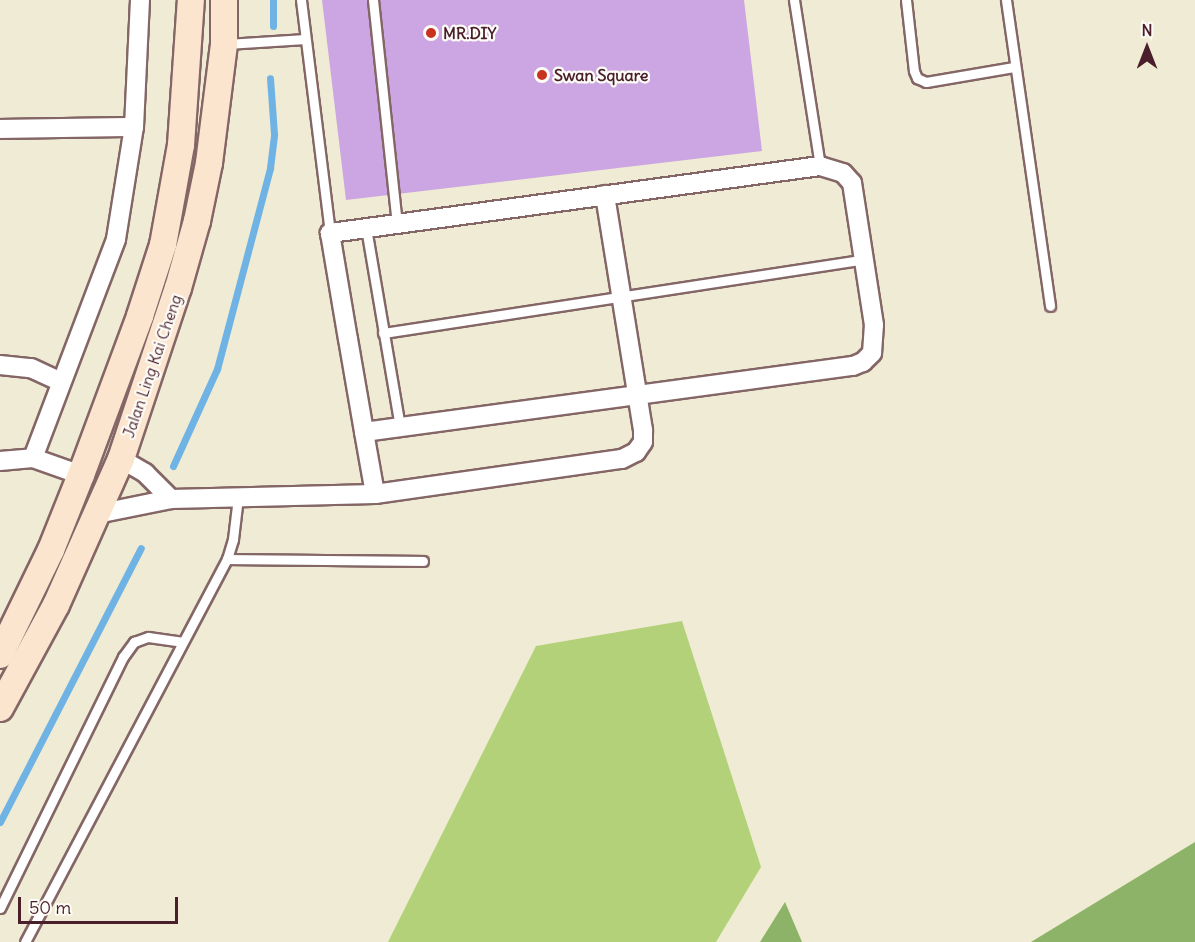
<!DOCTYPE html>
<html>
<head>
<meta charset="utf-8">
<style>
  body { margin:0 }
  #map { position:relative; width:1195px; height:942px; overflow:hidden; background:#f0ebd4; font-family:Delius,sans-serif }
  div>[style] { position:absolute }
  .green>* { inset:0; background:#b2d178 }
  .forest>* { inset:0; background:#8db368 }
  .stream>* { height:7px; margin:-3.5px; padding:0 3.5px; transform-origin:3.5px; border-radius:3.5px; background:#6fb3e4 }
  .building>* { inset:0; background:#cba6e2 }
  .roads { filter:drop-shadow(2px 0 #846666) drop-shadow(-2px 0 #846666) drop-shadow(0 2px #846666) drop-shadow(0 -2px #846666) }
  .lane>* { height:9px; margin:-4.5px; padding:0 4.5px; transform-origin:4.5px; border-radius:4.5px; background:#fff }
  .street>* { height:18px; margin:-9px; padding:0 9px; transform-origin:9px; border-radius:9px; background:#fff }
  .secondary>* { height:26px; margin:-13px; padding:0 13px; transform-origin:13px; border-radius:13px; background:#fce5cf }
  .dots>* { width:16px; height:16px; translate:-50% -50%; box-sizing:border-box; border:3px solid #fdfcf7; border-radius:50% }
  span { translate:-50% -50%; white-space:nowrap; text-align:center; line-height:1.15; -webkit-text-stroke:4.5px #fdfcf7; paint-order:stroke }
  .poi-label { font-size:16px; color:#4a1f2b; font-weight:700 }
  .left { translate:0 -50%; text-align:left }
  .street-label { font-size:16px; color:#4a1f2b }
  .north { position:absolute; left:1117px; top:18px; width:60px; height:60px; -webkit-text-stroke:4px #fdfcf7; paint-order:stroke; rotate:0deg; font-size:16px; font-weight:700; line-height:24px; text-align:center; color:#4a1f2b }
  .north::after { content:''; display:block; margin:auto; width:21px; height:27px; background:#4a1f2b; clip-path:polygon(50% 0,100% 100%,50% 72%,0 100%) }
  .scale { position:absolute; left:18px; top:897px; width:160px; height:27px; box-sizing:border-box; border:3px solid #4a1f2b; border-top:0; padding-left:8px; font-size:18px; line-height:21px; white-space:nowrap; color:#4a1f2b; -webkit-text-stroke:4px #fdfcf7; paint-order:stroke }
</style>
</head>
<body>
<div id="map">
  <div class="green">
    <div style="clip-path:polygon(682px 621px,761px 867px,716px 942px,388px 942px,536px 646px)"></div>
  </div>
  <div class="forest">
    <div style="clip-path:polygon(1195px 842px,1195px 942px,1031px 942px)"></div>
    <div style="clip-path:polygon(785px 902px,802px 942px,760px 942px)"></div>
  </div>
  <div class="stream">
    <div style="left:273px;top:26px;width:26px;rotate:-90deg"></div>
    <div style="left:173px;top:466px;width:107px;rotate:-65.6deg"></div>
    <div style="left:217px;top:369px;width:208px;rotate:-75.2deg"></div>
    <div style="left:270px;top:168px;width:34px;rotate:-83deg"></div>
    <div style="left:274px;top:134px;width:56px;rotate:-94.1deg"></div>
    <div style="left:0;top:822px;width:308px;rotate:-62.8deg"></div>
  </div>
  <div class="building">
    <div style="clip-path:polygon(322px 0,744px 0,762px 151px,346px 200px)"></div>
  </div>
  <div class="roads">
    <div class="lane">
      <div style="left:301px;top:0;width:235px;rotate:82.9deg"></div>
      <div style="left:373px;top:0;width:225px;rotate:83.9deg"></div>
      <div style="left:794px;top:0;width:168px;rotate:81.1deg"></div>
      <div style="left:906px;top:0;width:71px;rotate:83.6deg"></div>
      <div style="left:914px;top:71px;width:8px;rotate:67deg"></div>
      <div style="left:917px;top:78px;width:10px;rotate:24deg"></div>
      <div style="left:926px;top:82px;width:89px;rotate:-9.7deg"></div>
      <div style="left:1006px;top:0;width:309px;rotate:81.8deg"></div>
      <div style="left:227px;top:44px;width:78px;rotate:-3.7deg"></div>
      <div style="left:366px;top:228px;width:202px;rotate:80.3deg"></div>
      <div style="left:383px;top:333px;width:487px;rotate:-8.7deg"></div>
      <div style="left:227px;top:559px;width:196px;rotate:0.6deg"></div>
      <div style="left:0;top:908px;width:280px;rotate:-63.9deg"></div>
      <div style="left:123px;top:657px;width:19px;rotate:-54deg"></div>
      <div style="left:134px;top:642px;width:15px;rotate:-20deg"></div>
      <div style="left:148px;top:637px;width:34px;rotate:8deg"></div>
      <div style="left:25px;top:942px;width:433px;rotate:-62.2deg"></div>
      <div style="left:227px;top:559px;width:21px;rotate:-73deg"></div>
      <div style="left:233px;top:539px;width:42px;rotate:-83.2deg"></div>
    </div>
    <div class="street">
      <div style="left:0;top:129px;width:134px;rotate:-0.9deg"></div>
      <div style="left:0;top:365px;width:31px;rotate:6deg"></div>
      <div style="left:31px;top:368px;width:33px;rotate:25deg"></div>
      <div style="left:364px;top:432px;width:493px;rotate:-7.7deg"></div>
      <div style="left:853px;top:366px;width:11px;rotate:-22deg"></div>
      <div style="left:863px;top:362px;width:13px;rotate:-45deg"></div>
      <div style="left:872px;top:353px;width:28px;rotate:-86deg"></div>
      <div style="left:874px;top:325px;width:144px;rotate:-98.8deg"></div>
      <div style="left:852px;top:183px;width:13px;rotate:-132deg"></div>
      <div style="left:843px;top:173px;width:24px;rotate:-163deg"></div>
      <div style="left:820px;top:166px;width:495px;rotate:172.2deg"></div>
      <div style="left:330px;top:233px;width:108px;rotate:80.4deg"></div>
      <div style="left:348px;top:339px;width:94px;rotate:80.2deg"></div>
      <div style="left:364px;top:432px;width:63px;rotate:79.9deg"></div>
      <div style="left:33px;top:458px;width:234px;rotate:-69.2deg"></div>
      <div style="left:116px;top:239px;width:113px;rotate:-80.9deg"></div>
      <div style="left:134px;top:127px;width:127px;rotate:-87.3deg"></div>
      <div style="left:121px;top:459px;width:28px;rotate:30deg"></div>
      <div style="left:145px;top:473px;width:37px;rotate:45deg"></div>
      <div style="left:0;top:461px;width:33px;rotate:-5deg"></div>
      <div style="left:33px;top:458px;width:51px;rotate:19.5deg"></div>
      <div style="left:97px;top:514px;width:76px;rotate:-11.5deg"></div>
      <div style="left:171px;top:499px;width:204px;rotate:-1.4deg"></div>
      <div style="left:375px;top:494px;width:249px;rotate:-8.1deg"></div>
      <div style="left:622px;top:459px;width:16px;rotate:-27deg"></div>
      <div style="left:636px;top:452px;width:12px;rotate:-55deg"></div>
      <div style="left:643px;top:442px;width:12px;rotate:-90deg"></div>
      <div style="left:643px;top:430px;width:238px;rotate:-99.2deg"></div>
    </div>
    <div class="secondary">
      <div style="left:0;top:655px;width:117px;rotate:-64.1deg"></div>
      <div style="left:51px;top:550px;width:81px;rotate:-68.2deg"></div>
      <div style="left:81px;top:475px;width:170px;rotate:-69.6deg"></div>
      <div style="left:140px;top:316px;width:75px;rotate:-72.1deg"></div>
      <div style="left:163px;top:245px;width:102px;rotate:-79.8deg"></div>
      <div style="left:181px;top:145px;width:145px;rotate:-86.1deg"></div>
      <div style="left:0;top:708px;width:117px;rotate:-61.5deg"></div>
      <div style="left:56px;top:605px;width:160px;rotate:-66deg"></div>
      <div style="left:121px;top:459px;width:180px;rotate:-71.6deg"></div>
      <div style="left:178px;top:288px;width:70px;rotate:-74.2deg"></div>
      <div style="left:197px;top:221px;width:59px;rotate:-78.3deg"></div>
      <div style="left:209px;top:163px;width:120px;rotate:-82.8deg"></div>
      <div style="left:224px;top:44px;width:44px;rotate:-90deg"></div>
    </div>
  </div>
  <div class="dots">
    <div style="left:431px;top:33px;background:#c8321e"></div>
    <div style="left:542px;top:75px;background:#c8321e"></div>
  </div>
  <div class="poi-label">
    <span class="left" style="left:443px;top:33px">MR.DIY</span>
    <span class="left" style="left:554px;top:75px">Swan Square</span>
  </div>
  <div class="street-label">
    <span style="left:152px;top:366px;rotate:-71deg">Jalan Ling Kai Cheng</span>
  </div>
  <div class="north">N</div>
  <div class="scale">50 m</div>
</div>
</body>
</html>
